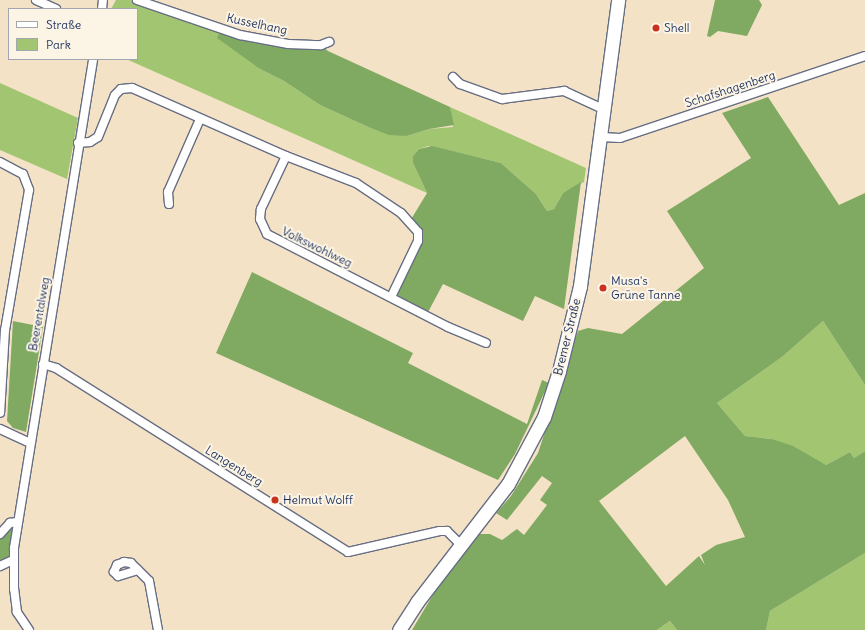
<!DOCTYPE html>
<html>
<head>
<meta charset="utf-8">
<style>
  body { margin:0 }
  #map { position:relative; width:865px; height:630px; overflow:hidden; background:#f4e2c7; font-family:Delius,sans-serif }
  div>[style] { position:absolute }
  .green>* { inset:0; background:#a1c570 }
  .forest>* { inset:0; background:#80aa62 }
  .roads { filter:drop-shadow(1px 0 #676e83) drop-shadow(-1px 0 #676e83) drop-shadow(0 1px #676e83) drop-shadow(0 -1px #676e83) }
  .minor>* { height:8px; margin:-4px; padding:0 4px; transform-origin:4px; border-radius:4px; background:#fff }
  .primary>* { height:13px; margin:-6.5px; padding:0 6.5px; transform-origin:6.5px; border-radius:6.5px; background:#fff }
  .dots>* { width:11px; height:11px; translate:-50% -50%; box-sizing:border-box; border:2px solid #fcf5e5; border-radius:50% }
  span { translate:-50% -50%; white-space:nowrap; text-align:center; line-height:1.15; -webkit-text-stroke:4px #fcf5e5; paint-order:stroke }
  .street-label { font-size:12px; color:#1b2f5e }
  .poi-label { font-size:12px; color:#1b2f5e }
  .left { translate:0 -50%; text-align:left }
  .legend { position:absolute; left:8px; top:8px; width:130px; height:52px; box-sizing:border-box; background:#fcf5e5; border:1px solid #a2a6af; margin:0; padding:5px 7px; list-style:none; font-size:12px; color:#1b2f5e }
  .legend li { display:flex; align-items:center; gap:8px; height:20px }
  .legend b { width:20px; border:1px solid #a2a6af }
</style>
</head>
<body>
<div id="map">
  <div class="green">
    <div style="clip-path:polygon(116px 0,137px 0,221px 29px,260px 69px,284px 81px,320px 105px,366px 126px,407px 136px,429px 129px,453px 127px,450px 107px,586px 168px,584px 182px,563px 193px,554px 209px,547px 211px,536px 194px,501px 163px,428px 146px,419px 149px,413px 156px,413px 163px,427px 193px,126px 59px,137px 59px,137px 9px,111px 9px)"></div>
    <div style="clip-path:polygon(0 83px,78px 118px,67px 179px,0 150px)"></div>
    <div style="clip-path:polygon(823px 321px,865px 385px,865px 451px,854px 458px,850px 452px,826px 465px,772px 439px,745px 436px,717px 403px,782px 357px)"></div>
    <div style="clip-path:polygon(865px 553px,865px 630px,766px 630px,770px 611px)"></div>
    <div style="clip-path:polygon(670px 621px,677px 630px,657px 630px)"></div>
  </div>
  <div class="forest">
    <div style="clip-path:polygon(715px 0,759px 0,762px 5px,747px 36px,718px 31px,710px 37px,707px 36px)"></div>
    <div style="clip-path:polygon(221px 29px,321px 45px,328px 51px,450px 107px,454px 125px,429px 129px,407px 136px,389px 135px,366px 126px,320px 105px,284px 81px,260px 69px,217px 38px)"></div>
    <div style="clip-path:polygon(evenodd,768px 97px,839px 205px,865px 193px,865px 385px,823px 321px,782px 357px,717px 403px,745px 436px,772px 439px,793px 446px,826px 465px,850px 452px,854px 458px,865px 451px,865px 553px,770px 611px,766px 630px,677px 630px,670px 621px,657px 630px,412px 630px,440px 583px,479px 534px,490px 534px,502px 540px,517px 529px,524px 535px,547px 505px,540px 500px,552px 483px,542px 476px,507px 520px,496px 513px,511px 496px,538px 453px,578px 331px,588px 328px,622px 334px,704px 268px,667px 211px,751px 158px,722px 113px,768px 97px,685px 436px,728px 500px,745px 537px,716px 545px,701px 555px,705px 565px,699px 556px,666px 586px,599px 501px,685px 436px)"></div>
    <div style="clip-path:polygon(432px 146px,501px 163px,536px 194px,547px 211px,554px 209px,563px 193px,581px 182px,564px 309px,535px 296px,523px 321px,443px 284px,426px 316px,391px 297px,418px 241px,410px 221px,427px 193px,413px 163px,413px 156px,419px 149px)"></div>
    <div style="clip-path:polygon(252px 272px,413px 353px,408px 363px,527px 424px,542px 380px,549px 383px,515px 454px,498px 480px,216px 353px)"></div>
    <div style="clip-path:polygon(13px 321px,43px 327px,26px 432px,13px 428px,7px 421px)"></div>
    <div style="clip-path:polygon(6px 526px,13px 530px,13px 560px,0 566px,0 534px)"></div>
  </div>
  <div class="roads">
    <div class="minor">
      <div style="left:36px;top:0;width:22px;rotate:24deg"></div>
      <div style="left:137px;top:0;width:109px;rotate:18.8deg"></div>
      <div style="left:240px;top:35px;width:49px;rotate:10.6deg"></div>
      <div style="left:288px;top:44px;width:33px;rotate:2deg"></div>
      <div style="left:321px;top:45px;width:9px;rotate:-21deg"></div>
      <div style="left:102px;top:9px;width:9px;rotate:-84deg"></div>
      <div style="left:453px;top:77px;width:10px;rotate:45deg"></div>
      <div style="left:460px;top:84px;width:45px;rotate:19.7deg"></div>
      <div style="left:502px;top:99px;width:63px;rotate:-7.4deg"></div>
      <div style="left:564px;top:91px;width:45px;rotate:24.9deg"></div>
      <div style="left:601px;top:137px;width:19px;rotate:3deg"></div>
      <div style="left:620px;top:138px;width:258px;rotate:-18.5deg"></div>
      <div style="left:78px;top:143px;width:12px;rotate:-5deg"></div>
      <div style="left:90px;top:142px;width:9px;rotate:-32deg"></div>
      <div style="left:98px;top:137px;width:45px;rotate:-68deg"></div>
      <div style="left:115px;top:95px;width:8px;rotate:-45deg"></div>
      <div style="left:121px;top:89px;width:11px;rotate:-5deg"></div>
      <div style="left:132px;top:88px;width:168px;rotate:23.8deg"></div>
      <div style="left:286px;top:156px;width:75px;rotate:21.1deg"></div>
      <div style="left:356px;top:183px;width:54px;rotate:33.7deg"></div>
      <div style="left:401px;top:213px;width:25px;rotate:48deg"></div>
      <div style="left:418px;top:232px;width:9px;rotate:90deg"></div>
      <div style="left:418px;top:241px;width:62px;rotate:115.7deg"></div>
      <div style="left:286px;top:156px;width:59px;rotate:115.3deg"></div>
      <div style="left:261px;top:209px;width:10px;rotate:96deg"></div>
      <div style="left:260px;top:219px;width:17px;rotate:65deg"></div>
      <div style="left:267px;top:234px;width:203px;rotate:27.2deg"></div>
      <div style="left:448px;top:327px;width:41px;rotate:22.8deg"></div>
      <div style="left:0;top:162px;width:26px;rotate:28deg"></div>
      <div style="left:23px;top:174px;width:17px;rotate:69deg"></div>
      <div style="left:29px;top:190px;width:142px;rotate:99.7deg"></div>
      <div style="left:5px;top:330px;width:83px;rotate:93.4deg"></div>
      <div style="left:169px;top:204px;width:12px;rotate:-95deg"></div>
      <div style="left:168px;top:192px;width:80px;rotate:-66.3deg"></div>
      <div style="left:43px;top:364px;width:14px;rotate:17deg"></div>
      <div style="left:56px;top:368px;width:345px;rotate:32.2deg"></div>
      <div style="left:348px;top:552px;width:94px;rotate:-12.9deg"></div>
      <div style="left:440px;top:531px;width:7px"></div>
      <div style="left:447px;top:531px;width:21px;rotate:45deg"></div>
      <div style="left:0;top:429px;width:33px;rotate:25deg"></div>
      <div style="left:0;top:534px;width:15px;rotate:-48deg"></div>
      <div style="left:10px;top:523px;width:7px;rotate:-8deg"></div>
      <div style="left:0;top:566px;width:14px;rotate:-25deg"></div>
      <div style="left:138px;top:570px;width:21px;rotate:163deg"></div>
      <div style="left:118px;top:576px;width:6px;rotate:-135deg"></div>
      <div style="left:114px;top:572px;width:8px;rotate:-67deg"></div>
      <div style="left:117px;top:565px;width:8px;rotate:-23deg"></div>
      <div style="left:124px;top:562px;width:7px;rotate:8deg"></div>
      <div style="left:131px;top:563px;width:25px;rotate:45deg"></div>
      <div style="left:149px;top:581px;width:50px;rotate:79.6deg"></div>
      <div style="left:29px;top:630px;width:22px;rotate:-124deg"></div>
      <div style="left:17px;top:612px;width:23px;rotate:-97deg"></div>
      <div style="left:14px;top:589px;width:41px;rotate:-90deg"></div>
      <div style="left:14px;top:548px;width:495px;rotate:-80.8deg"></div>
    </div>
    <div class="primary">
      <div style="left:399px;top:630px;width:33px;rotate:-57deg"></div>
      <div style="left:417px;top:602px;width:149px;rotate:-52.4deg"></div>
      <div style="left:508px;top:484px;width:76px;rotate:-61.8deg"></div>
      <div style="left:544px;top:417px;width:48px;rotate:-71.9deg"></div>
      <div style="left:559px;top:371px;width:88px;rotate:-76.1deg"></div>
      <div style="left:580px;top:286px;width:289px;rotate:-82.4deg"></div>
    </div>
  </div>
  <div class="dots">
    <div style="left:656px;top:28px;background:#c8321e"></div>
    <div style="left:603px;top:288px;background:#c8321e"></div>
    <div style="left:275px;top:500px;background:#c8321e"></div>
  </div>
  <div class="street-label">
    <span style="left:257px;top:24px;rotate:12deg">Kusselhang</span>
    <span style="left:730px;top:89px;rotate:-18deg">Schafshagenberg</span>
    <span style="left:317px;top:247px;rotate:26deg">Volkswohlweg</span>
    <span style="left:39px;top:314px;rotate:-80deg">Beerentalweg</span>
    <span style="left:567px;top:337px;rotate:-76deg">Bremer Straße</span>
    <span style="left:234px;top:466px;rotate:32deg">Langenberg</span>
  </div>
  <div class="poi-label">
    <span class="left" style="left:664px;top:28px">Shell</span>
    <span class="left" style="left:611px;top:288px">Musa's<br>Grüne Tanne</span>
    <span class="left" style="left:283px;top:500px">Helmut Wolff</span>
  </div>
  <ul class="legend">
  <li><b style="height:5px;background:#fff"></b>Straße</li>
  <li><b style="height:11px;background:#a1c570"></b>Park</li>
  </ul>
</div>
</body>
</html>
